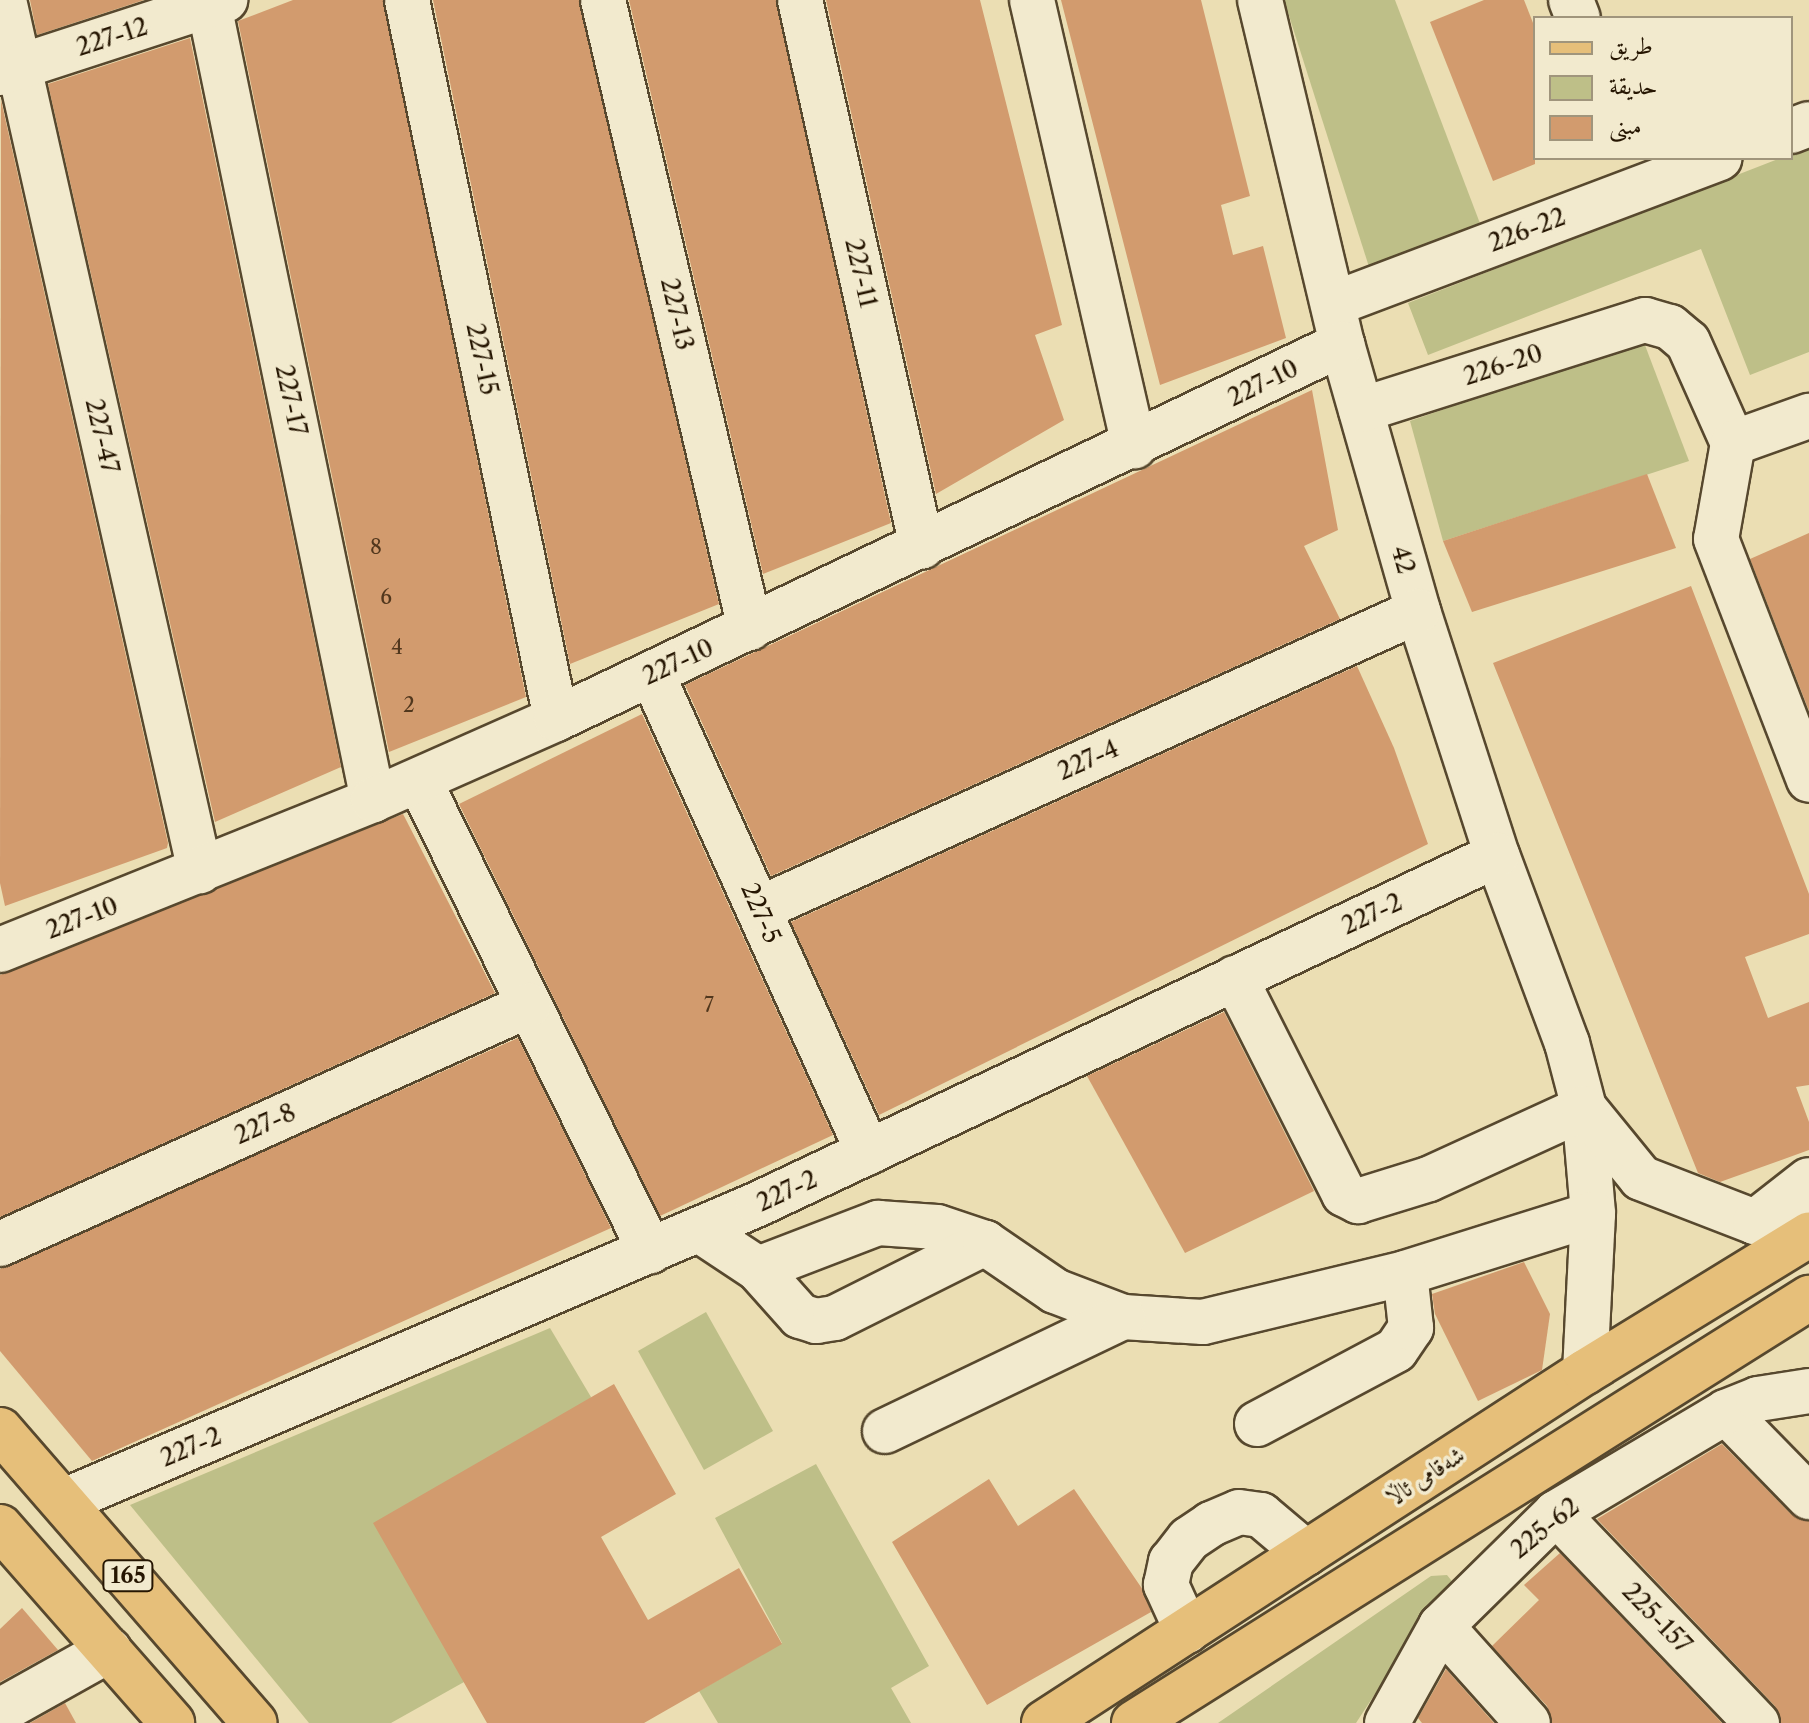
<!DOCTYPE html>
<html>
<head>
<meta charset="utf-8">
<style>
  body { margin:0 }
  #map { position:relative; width:1809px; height:1723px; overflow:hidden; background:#ebdeb3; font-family:"Libre Caslon Text",Amiri,serif }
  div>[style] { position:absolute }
  .green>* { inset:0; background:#bebf88 }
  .building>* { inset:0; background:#d29b6e }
  .roads { filter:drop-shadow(2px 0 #57482e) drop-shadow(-2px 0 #57482e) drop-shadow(0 2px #57482e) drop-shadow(0 -2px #57482e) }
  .minor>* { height:44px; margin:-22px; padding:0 22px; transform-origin:22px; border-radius:22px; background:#f2eace }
  .major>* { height:44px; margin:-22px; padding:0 22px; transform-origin:22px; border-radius:22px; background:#e6bf7a }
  span { translate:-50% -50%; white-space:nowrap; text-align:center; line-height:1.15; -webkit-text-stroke:7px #f2eace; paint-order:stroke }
  .number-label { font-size:20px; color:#51371d }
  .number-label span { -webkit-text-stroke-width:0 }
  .shield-label span { padding:2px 6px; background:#f2eace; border:2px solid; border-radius:6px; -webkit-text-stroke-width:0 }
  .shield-label { font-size:22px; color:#261602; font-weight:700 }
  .street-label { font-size:24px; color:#261602 }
  .legend { position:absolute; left:1533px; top:16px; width:260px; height:144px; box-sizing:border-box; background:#f2eace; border:2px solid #a0957c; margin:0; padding:10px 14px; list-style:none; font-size:24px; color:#261602 }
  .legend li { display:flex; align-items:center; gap:16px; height:40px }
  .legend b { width:40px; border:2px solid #a0957c }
</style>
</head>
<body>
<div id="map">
  <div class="green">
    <div style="clip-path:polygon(1284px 0,1395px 0,1481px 226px,1370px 270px)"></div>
    <div style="clip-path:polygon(1809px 147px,1809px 352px,1750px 375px,1701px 249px,1428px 355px,1408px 303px)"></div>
    <div style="clip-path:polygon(1643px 340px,1689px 461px,1443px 541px,1410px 421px)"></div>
    <div style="clip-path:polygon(706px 1312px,773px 1431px,704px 1470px,638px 1351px)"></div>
    <div style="clip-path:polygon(550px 1328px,591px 1397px,464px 1682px,391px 1723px,309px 1723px,130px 1505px)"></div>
    <div style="clip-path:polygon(816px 1464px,929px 1666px,891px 1688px,911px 1723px,718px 1723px,699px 1691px,782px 1643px,715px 1518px)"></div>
    <div style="clip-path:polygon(1447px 1575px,1455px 1585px,1412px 1637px,1356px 1723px,1218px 1723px,1431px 1576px)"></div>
  </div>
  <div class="building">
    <div style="clip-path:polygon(30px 0,144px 0,37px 35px)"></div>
    <div style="clip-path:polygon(293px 0,383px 0,526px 697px,389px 752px,238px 21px)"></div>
    <div style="clip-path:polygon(433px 0,579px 0,719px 604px,570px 664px)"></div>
    <div style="clip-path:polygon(629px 0,776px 0,891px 523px,763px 574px)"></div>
    <div style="clip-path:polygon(826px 0,980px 0,1062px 325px,1035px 335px,1064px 420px,936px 494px)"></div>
    <div style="clip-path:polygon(1061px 0,1201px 0,1250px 196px,1221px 205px,1233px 255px,1263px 246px,1286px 338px,1160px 385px)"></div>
    <div style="clip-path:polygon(1484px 0,1524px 0,1535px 28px,1535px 164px,1493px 181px,1430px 22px)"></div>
    <div style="clip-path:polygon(190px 38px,341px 767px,215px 822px,48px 84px)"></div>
    <div style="clip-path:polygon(1px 100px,168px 843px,167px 848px,5px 906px,0 883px)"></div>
    <div style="clip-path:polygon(1312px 390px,1338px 530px,1304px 546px,1340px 619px,771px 876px,685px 685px)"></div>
    <div style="clip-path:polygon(1647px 474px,1676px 548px,1472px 612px,1443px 541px)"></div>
    <div style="clip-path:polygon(1809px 533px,1809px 711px,1750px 559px)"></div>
    <div style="clip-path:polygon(1691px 586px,1809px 894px,1809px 934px,1745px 957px,1768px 1018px,1809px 1002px,1809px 1085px,1796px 1087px,1809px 1122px,1809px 1150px,1720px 1182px,1698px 1173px,1493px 663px)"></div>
    <div style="clip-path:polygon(1357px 666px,1394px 748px,1428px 844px,879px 1115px,791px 922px)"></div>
    <div style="clip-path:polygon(642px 714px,833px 1135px,660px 1216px,459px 804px)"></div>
    <div style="clip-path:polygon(403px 814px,495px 993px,0 1217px,0 975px)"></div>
    <div style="clip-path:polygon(1224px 1012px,1314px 1191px,1185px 1253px,1087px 1076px)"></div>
    <div style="clip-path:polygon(518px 1038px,611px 1228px,92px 1461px,0 1351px,0 1269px)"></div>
    <div style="clip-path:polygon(1524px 1262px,1550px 1314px,1542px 1370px,1478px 1401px,1435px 1314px,1432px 1294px)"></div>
    <div style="clip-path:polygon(614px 1384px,676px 1494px,601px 1537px,648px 1620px,739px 1568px,782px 1644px,644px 1723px,487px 1723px,373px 1523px)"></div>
    <div style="clip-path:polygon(1722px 1444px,1791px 1514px,1809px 1521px,1809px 1723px,1781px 1723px,1775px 1706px,1597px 1519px)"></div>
    <div style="clip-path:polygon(989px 1479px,1018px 1526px,1074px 1489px,1143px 1590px,1151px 1612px,987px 1705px,892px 1542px)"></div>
    <div style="clip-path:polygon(1560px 1553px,1722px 1723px,1552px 1723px,1547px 1706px,1492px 1646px,1539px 1600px,1524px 1585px)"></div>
    <div style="clip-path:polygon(22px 1608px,58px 1650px,0 1682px,0 1629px)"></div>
    <div style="clip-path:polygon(1446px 1669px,1494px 1723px,1422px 1723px,1418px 1718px)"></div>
    <div style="clip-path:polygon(65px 1703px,76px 1723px,30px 1723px)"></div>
  </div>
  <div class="roads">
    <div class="minor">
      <div style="left:4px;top:0;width:893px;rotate:77.32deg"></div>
      <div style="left:208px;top:0;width:817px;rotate:78.35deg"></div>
      <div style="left:407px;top:0;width:734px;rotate:78.29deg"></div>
      <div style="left:603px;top:0;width:645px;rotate:76.83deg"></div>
      <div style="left:800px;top:0;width:560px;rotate:77.43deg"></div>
      <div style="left:1032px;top:0;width:458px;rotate:77.1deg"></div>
      <div style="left:1260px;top:0;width:354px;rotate:76.6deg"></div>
      <div style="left:1342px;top:344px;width:278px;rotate:74.1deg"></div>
      <div style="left:1418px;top:611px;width:256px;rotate:72.1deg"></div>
      <div style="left:1497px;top:855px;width:201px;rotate:69.6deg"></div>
      <div style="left:1567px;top:1043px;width:67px;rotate:75.3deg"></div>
      <div style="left:1584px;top:1108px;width:106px;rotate:85.1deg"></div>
      <div style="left:1593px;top:1214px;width:158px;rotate:92.9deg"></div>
      <div style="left:1571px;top:0;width:19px;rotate:69deg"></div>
      <div style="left:0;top:73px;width:237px;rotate:-18deg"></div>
      <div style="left:1791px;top:131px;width:19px;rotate:-21deg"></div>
      <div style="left:1336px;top:303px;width:410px;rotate:-20.7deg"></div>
      <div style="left:1361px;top:410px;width:298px;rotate:-17.6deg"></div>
      <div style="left:1645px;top:320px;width:26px;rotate:16deg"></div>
      <div style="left:1670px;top:327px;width:23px;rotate:40deg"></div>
      <div style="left:1688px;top:342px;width:111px;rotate:66deg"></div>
      <div style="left:1733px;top:443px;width:97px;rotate:100deg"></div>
      <div style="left:1716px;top:539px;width:258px;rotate:68.9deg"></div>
      <div style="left:1733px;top:443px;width:81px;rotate:-19.6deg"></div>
      <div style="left:652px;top:674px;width:525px;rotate:65.68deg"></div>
      <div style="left:419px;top:780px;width:525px;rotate:63.87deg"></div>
      <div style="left:759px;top:909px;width:723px;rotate:-24.33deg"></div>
      <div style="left:0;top:950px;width:402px;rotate:-21.9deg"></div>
      <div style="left:373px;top:800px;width:200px;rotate:-23.9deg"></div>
      <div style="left:556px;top:719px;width:871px;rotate:-25.51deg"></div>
      <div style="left:1235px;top:978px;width:242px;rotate:63.2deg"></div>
      <div style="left:1344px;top:1194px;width:16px;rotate:27deg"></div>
      <div style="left:1358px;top:1201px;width:74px;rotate:-17.2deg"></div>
      <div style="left:1429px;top:1179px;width:170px;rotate:-24.6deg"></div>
      <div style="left:1584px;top:1108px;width:90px;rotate:50.8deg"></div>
      <div style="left:1641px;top:1178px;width:122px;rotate:21.1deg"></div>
      <div style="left:1755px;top:1222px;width:54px;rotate:5.3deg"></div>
      <div style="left:1755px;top:1222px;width:68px;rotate:-37.9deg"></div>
      <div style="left:699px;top:1230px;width:71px;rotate:33.5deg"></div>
      <div style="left:758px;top:1269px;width:129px;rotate:-21deg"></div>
      <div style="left:878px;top:1223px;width:59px;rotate:3.9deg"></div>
      <div style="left:937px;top:1227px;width:51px;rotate:18.4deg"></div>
      <div style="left:0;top:1244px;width:580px;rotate:-24.31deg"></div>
      <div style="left:758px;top:1269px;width:63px;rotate:48.2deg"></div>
      <div style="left:800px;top:1316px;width:17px;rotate:17deg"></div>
      <div style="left:816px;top:1321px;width:19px;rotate:-9deg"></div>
      <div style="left:835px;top:1318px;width:168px;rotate:-26.6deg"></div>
      <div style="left:985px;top:1243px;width:85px;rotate:34.4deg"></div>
      <div style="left:1055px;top:1291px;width:73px;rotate:20.9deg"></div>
      <div style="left:1123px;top:1317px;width:80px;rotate:3.6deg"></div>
      <div style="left:1203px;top:1322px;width:208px;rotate:-13.6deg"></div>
      <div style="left:1405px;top:1273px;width:197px;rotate:-17.4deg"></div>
      <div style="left:1726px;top:1412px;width:119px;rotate:45.7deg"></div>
      <div style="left:1257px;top:1424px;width:157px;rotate:-28deg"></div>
      <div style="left:1396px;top:1350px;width:27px;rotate:-56deg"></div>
      <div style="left:1411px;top:1328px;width:55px;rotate:-96.2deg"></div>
      <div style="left:885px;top:1431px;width:264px;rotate:-25.6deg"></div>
      <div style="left:64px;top:1501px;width:755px;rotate:-23.17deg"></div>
      <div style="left:758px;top:1204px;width:817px;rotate:-25.28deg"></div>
      <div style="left:1556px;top:1513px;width:291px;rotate:46.3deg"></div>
      <div style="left:1441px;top:1626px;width:130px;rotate:48.1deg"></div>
      <div style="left:1187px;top:1631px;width:51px;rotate:-114.5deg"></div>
      <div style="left:1166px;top:1585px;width:24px;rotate:-78deg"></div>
      <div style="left:1171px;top:1562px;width:29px;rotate:-52deg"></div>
      <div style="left:1189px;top:1539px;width:27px;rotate:-34deg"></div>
      <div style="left:1211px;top:1524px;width:30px;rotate:-23deg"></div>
      <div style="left:1239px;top:1512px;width:22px;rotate:8deg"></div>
      <div style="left:1261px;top:1515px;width:59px;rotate:40.2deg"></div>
      <div style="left:0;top:1711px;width:125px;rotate:-29.2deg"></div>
      <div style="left:1387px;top:1723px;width:111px;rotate:-60.9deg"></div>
      <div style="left:1441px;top:1626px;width:161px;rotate:-44.5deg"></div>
      <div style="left:1556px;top:1513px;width:198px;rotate:-30.7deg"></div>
      <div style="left:1726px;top:1412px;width:35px;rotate:-22deg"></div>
      <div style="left:1758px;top:1399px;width:52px;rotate:-8.9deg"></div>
    </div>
    <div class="major">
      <div style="left:0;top:1430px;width:388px;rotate:49deg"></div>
      <div style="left:0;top:1527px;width:261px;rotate:48.7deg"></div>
      <div style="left:1044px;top:1723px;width:645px;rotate:-32.98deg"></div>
      <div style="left:1585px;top:1372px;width:263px;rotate:-31.5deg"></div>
      <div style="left:1134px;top:1723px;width:798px;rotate:-32.2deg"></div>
    </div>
  </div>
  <div class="number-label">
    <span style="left:376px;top:547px">8</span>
    <span style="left:386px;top:597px">6</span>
    <span style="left:397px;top:647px">4</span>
    <span style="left:409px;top:705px">2</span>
    <span style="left:709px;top:1005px">7</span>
  </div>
  <div class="shield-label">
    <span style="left:128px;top:1576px">165</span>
  </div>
  <div class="street-label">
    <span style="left:112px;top:37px;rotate:-18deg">227-12</span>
    <span style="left:1527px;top:230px;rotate:-21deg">226-22</span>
    <span style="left:861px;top:273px;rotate:77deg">227-11</span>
    <span style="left:677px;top:314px;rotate:77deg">227-13</span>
    <span style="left:482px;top:359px;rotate:78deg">227-15</span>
    <span style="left:1503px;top:365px;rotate:-18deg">226-20</span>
    <span style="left:1263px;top:383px;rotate:-26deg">227-10</span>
    <span style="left:291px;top:400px;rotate:78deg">227-17</span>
    <span style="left:102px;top:436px;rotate:77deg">227-47</span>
    <span style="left:1403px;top:560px;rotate:74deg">42</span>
    <span style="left:678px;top:662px;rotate:-25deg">227-10</span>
    <span style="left:1088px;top:760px;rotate:-24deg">227-4</span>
    <span style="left:761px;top:913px;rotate:66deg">227-5</span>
    <span style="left:1372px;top:914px;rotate:-25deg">227-2</span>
    <span style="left:82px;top:918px;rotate:-21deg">227-10</span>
    <span style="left:265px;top:1124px;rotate:-24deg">227-8</span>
    <span style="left:787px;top:1191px;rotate:-25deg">227-2</span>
    <span style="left:191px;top:1447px;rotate:-23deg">227-2</span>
    <span style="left:1425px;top:1476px;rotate:-33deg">شه‌قامی ئاڵا</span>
    <span style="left:1545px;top:1528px;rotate:-39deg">225-62</span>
    <span style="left:1657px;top:1618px;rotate:46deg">225-157</span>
  </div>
  <ul class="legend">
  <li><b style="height:10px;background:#e6bf7a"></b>طريق</li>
  <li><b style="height:22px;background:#bebf88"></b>حديقة</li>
  <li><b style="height:22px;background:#d29b6e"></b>مبنى</li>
  </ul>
</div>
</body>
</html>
